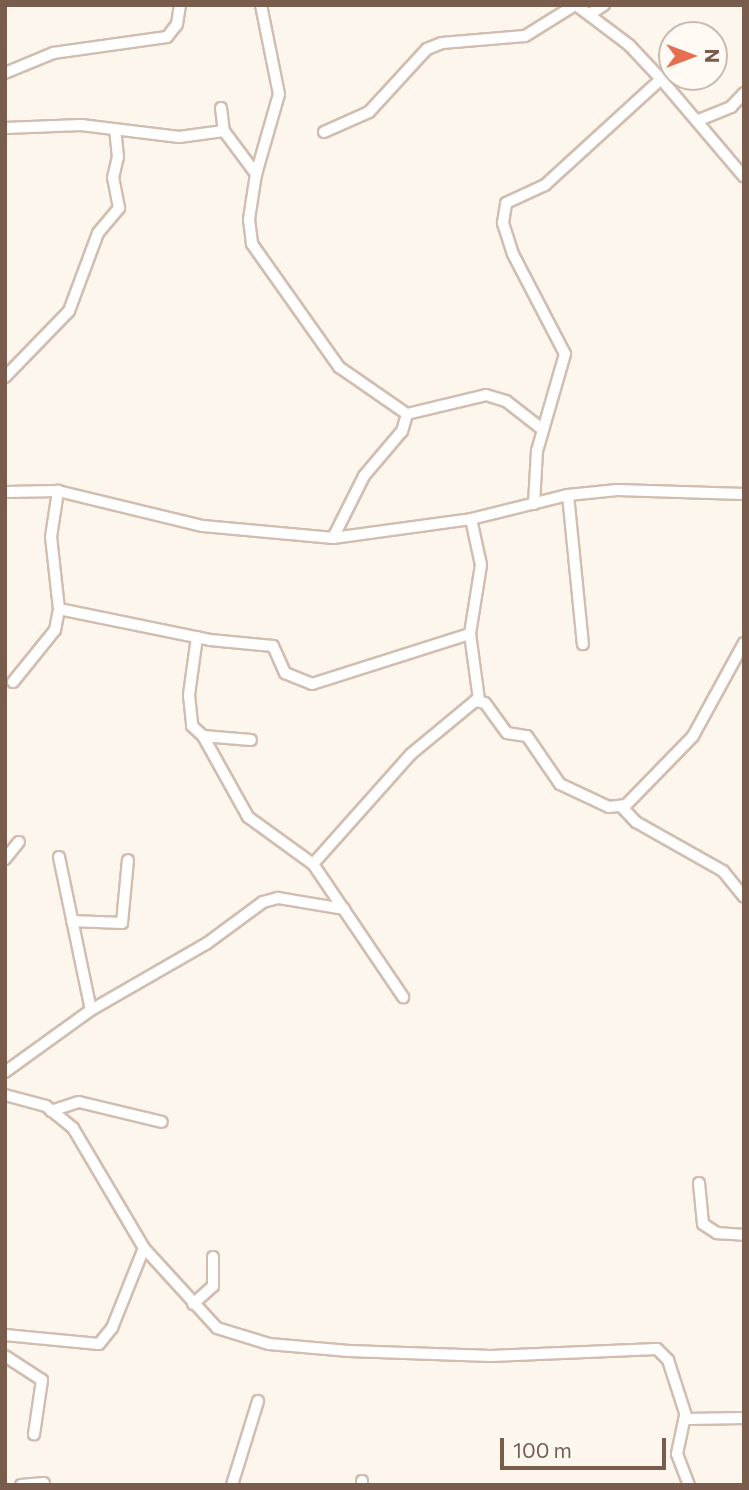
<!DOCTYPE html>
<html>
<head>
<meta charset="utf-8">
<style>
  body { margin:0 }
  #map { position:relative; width:749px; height:1490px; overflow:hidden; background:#fdf6ec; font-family:Commissioner,sans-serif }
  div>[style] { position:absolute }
  .roads { filter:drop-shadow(2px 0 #d1beb0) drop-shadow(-2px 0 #d1beb0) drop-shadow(0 2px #d1beb0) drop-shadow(0 -2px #d1beb0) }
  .minor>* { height:10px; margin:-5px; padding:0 5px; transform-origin:5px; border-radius:5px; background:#fff }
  span { translate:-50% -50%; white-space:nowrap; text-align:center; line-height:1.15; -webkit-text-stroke:7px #fffaf3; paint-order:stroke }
  .frame { position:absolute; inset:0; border:7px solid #7a5c4d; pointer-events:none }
  .north { position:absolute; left:658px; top:21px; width:70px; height:70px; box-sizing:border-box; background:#fffaf3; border:2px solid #cabbb1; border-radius:50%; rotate:90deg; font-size:19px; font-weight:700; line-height:28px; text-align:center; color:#7a5c4d }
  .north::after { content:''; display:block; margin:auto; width:24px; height:32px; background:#e76f51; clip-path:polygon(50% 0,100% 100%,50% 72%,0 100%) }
  .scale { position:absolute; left:500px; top:1438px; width:166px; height:32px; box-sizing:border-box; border:4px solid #7a5c4d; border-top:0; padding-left:9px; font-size:21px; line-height:24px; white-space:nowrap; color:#7a5c4d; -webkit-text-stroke:5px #fffaf3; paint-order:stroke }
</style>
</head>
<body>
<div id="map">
  <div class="roads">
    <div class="minor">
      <div style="left:261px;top:5px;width:91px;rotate:78.6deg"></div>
      <div style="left:279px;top:94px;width:83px;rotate:106deg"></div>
      <div style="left:256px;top:174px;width:46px;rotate:98.8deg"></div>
      <div style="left:249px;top:219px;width:25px;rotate:83deg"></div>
      <div style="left:252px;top:244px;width:151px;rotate:54.7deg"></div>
      <div style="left:339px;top:367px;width:83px;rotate:34.7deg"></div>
      <div style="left:407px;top:414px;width:18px;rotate:106deg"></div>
      <div style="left:402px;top:431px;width:59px;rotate:130.2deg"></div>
      <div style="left:364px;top:476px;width:69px;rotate:116.6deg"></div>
      <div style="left:576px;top:5px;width:66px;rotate:37deg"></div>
      <div style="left:629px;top:45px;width:47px;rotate:46.7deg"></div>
      <div style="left:661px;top:79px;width:128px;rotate:49.7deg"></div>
      <div style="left:590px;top:14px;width:17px;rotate:-33deg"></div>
      <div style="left:5px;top:73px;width:52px;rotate:-22.6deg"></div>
      <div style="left:53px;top:53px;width:115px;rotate:-8deg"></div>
      <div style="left:167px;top:37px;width:16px;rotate:-52deg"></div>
      <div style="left:177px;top:24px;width:19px;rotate:-81deg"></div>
      <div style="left:221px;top:108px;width:23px;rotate:83deg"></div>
      <div style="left:224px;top:131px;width:54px;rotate:53.3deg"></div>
      <div style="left:699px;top:120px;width:35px;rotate:-22deg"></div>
      <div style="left:731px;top:107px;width:19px;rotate:-47deg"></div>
      <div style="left:5px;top:128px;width:76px;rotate:-2.3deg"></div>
      <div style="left:81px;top:125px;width:99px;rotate:7deg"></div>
      <div style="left:179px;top:137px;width:45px;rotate:-7.6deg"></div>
      <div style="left:324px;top:132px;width:49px;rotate:-24deg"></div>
      <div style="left:369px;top:112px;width:86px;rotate:-47.4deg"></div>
      <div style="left:427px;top:49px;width:16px;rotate:-22deg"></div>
      <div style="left:442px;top:43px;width:83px;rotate:-4.8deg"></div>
      <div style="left:525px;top:36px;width:59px;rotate:-31.8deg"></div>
      <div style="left:5px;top:377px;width:92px;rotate:-45.9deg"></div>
      <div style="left:69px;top:311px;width:83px;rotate:-69.6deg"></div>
      <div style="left:98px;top:233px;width:33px;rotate:-50deg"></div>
      <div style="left:119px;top:208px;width:31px;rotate:-101deg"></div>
      <div style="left:113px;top:178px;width:22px;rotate:-77deg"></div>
      <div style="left:118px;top:157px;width:28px;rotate:-96deg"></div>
      <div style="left:407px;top:414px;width:81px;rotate:-13.5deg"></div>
      <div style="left:486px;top:395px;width:21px;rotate:17deg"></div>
      <div style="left:506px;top:401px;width:46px;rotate:37.9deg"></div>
      <div style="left:5px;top:492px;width:53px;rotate:-1.1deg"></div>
      <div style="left:58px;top:491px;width:149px;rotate:13.6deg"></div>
      <div style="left:203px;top:526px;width:131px;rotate:5.3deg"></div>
      <div style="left:333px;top:538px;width:139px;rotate:-7.8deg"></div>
      <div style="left:471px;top:519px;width:100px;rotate:-13.9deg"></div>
      <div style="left:568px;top:495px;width:49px;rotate:-5.8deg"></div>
      <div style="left:617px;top:490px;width:127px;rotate:1.8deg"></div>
      <div style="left:568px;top:495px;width:150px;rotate:84.3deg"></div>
      <div style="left:534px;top:504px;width:53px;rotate:-86.8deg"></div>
      <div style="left:537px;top:451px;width:101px;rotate:-73.9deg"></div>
      <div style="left:565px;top:354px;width:113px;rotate:-117.5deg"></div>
      <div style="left:513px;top:254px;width:33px;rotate:-108deg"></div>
      <div style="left:503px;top:223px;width:20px;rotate:-81deg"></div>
      <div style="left:506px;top:203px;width:43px;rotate:-24.8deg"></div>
      <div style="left:545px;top:185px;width:157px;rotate:-42.4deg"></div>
      <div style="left:471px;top:519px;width:47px;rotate:77.7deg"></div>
      <div style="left:481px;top:565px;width:70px;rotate:99.1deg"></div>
      <div style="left:470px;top:634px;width:67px;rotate:82.2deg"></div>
      <div style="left:59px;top:609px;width:154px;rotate:11.6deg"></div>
      <div style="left:210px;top:640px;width:63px;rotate:5.4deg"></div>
      <div style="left:273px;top:646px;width:30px;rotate:66deg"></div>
      <div style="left:285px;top:673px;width:29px;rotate:22deg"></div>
      <div style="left:312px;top:684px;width:166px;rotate:-17.6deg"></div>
      <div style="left:197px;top:637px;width:59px;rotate:97.9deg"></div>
      <div style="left:189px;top:695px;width:31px;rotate:84deg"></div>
      <div style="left:192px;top:726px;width:15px;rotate:42deg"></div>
      <div style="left:203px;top:736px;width:48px;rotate:4.8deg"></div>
      <div style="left:13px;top:682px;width:67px;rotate:-51.1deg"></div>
      <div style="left:55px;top:630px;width:21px;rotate:-79deg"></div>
      <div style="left:59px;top:609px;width:72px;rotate:-96.3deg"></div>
      <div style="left:51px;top:537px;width:47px;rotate:-81.3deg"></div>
      <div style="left:203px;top:736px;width:93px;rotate:60.9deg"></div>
      <div style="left:248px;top:817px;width:80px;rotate:35.9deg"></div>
      <div style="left:313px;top:864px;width:161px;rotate:55.9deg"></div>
      <div style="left:621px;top:806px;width:22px;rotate:47deg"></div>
      <div style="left:636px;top:822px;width:100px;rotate:29.4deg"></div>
      <div style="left:723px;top:871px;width:33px;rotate:51deg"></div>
      <div style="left:59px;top:857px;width:156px;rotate:78.2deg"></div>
      <div style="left:5px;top:859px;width:22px;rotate:-51deg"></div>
      <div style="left:313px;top:864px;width:147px;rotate:-48.3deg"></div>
      <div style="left:411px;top:754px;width:83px;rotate:-39.6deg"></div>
      <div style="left:475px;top:701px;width:10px;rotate:11deg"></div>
      <div style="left:485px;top:703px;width:37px;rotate:54deg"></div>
      <div style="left:507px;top:733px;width:20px;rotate:9deg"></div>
      <div style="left:527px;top:736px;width:58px;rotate:55.5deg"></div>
      <div style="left:560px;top:784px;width:54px;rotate:25.1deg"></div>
      <div style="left:609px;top:807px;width:17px;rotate:-7deg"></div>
      <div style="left:626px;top:805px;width:96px;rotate:-45.8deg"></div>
      <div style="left:693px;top:736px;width:106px;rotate:-61.3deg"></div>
      <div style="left:72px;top:921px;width:50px;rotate:2.3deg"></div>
      <div style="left:122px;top:923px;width:63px;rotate:-84.6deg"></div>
      <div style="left:5px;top:1072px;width:106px;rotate:-35.8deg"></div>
      <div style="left:91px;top:1010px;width:133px;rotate:-29.9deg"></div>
      <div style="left:206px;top:944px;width:71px;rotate:-36.4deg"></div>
      <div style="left:263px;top:902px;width:16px;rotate:-15deg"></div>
      <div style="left:278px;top:898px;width:67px;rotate:9.5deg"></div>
      <div style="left:5px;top:1095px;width:42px;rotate:15deg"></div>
      <div style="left:46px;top:1106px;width:35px;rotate:39deg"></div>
      <div style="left:73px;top:1128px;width:139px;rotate:59.4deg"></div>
      <div style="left:144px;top:1248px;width:108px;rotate:47.6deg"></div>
      <div style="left:217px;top:1328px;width:54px;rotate:17.1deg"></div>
      <div style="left:269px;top:1344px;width:80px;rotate:5deg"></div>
      <div style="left:349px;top:1351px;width:142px;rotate:2deg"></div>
      <div style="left:491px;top:1356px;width:166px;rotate:-2.4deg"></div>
      <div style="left:657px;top:1349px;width:16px;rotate:45deg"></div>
      <div style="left:668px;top:1360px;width:62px;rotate:72.1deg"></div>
      <div style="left:687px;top:1419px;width:57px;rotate:-1deg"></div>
      <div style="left:51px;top:1111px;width:29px;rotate:-18deg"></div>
      <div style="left:79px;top:1102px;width:85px;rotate:13.5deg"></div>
      <div style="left:699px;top:1183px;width:41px;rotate:84.4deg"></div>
      <div style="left:703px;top:1224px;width:17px;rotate:33deg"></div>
      <div style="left:717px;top:1233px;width:27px;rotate:4deg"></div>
      <div style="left:193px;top:1304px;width:27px;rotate:-42deg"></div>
      <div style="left:213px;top:1286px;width:29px;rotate:-90deg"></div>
      <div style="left:5px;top:1335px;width:94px;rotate:5.5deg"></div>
      <div style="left:99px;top:1344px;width:21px;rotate:-51deg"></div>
      <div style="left:112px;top:1328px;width:86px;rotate:-68.2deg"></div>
      <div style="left:5px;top:1356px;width:44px;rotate:33deg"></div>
      <div style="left:42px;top:1380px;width:55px;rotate:98.4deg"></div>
      <div style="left:685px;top:1416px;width:39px;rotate:102deg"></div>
      <div style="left:677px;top:1454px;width:33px;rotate:69deg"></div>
      <div style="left:362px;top:1481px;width:4px;rotate:90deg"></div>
      <div style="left:21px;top:1485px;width:23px;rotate:-5deg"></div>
      <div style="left:232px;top:1485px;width:88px;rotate:-72.8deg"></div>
    </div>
  </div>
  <div class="frame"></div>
  <div class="north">N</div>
  <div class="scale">100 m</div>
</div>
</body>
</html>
